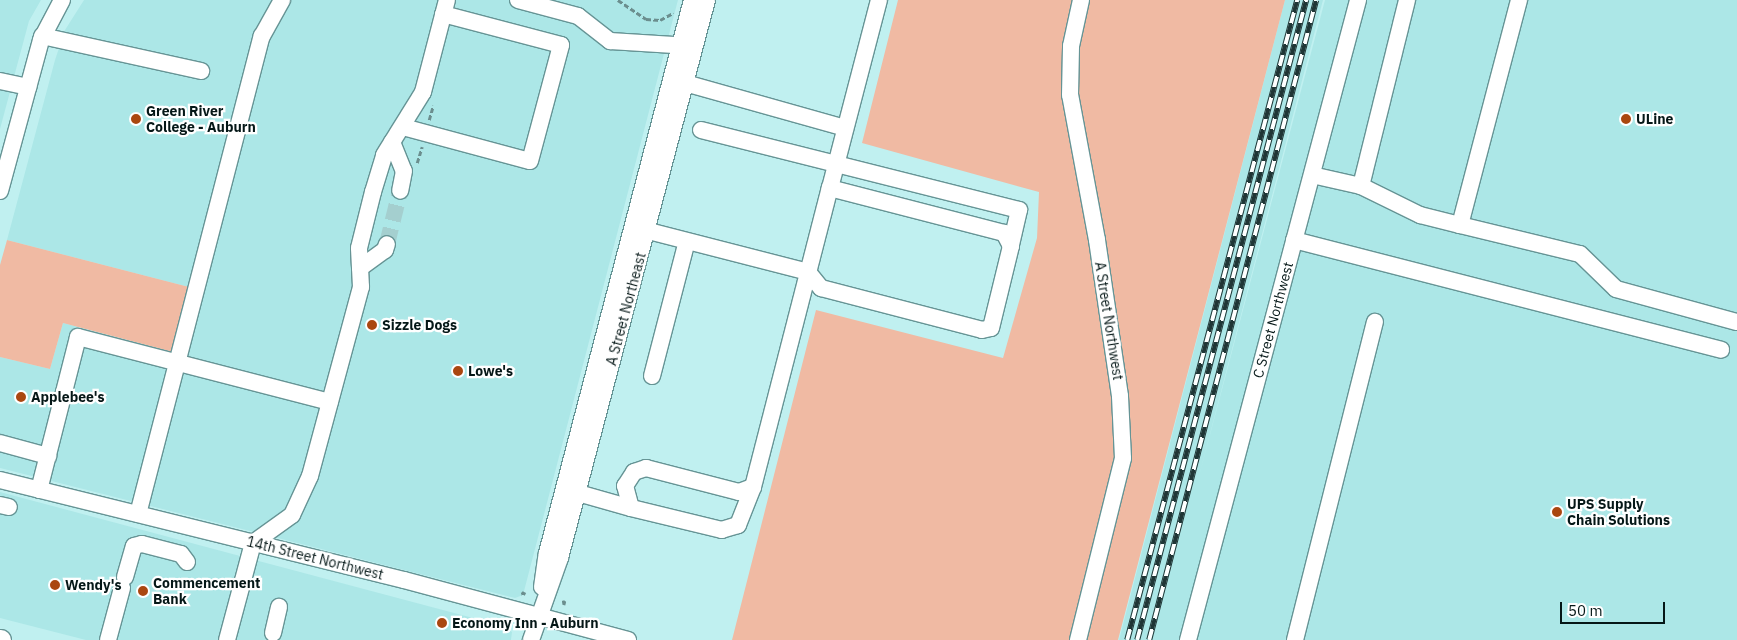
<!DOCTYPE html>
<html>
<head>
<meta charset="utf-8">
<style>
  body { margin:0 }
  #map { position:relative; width:1737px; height:640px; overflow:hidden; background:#c0f0f0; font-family:"IBM Plex Sans",sans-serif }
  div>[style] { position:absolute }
  .built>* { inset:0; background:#ace7e7 }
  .green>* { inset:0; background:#f0baa3 }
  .minor-tunnel>* { height:16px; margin-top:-8px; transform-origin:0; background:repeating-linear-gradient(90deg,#a4cfcf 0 16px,transparent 0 24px) }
  .path>* { height:2.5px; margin-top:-1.25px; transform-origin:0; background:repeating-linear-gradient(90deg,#6b8e8e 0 5px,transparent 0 7.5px) }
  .roads { filter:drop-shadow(1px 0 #669495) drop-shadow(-1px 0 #669495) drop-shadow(0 1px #669495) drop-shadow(0 -1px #669495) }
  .minor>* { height:16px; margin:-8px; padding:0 8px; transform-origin:8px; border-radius:8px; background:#fff }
  .major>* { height:20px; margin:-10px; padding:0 10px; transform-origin:10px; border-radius:10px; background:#fff }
  .rail>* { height:5.5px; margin-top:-2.75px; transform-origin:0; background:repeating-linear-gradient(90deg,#fff 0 11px,#203636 0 22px); box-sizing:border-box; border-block:1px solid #203636 }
  .dots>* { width:14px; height:14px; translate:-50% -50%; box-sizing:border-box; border:2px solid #fff; border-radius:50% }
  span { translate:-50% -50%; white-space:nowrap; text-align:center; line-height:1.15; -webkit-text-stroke:4.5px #fff; paint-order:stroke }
  .poi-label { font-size:14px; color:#051717; font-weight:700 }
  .left { translate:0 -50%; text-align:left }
  .street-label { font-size:14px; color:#051717 }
  .scale { position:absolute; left:1560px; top:602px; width:105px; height:22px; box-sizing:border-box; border:2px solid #051717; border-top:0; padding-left:6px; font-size:15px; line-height:18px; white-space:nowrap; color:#051717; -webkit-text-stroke:4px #fff; paint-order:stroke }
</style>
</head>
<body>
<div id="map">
  <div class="built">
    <div style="clip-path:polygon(0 0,41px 0,29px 21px,0 129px)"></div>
    <div style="clip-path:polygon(84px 0,678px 0,523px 595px,515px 598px,0 468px,0 357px,50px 369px,63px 323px,173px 352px,189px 287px,7px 240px,55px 60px,65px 30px)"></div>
    <div style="clip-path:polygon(1285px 0,1323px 0,1198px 480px,1325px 0,1737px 0,1737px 640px,1119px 640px)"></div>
    <div style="clip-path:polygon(0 492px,503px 626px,512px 632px,511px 640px,86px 640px,0 618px)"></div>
  </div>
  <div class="green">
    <div style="clip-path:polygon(898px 0,1285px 0,1118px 640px,732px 640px,816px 310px,1003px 358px,1037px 238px,1039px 192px,862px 143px)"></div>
    <div style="clip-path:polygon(7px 240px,189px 287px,173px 352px,63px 323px,50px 369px,0 357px,0 265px)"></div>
  </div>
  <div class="minor-tunnel">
    <div style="left:387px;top:244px;width:55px;rotate:-76.2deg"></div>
  </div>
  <div class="path">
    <div style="left:618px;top:0;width:34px;rotate:34deg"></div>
    <div style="left:646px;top:19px;width:14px;rotate:4deg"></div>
    <div style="left:660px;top:20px;width:15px;rotate:-28deg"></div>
    <div style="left:429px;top:120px;width:15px;rotate:-74deg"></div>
    <div style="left:417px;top:163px;width:17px;rotate:-73deg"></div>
    <div style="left:523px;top:595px;width:3px;rotate:-108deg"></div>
    <div style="left:522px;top:592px;width:4px;rotate:27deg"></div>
    <div style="left:562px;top:602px;width:3px;rotate:-18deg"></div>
    <div style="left:565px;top:601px;width:4px;rotate:104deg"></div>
  </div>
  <div class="roads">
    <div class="minor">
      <div style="left:518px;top:0;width:62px;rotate:14.9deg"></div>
      <div style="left:578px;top:16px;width:41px;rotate:38deg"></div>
      <div style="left:610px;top:41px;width:80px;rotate:3.6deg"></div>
      <div style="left:42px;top:36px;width:163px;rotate:12.4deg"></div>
      <div style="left:0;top:81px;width:29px;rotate:12deg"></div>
      <div style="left:685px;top:83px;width:166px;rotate:15.7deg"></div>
      <div style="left:403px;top:127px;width:131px;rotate:15deg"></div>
      <div style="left:530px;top:161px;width:120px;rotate:-75deg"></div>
      <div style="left:561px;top:45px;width:122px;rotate:-165.3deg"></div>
      <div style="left:701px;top:130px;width:328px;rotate:14.1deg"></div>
      <div style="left:1019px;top:210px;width:37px;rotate:103deg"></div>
      <div style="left:392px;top:142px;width:31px;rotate:68deg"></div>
      <div style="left:404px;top:171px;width:20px;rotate:101deg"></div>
      <div style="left:1312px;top:175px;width:50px;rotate:12.7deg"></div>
      <div style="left:1361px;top:186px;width:66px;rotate:26.2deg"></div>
      <div style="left:1420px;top:215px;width:41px;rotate:14deg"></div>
      <div style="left:1460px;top:225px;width:233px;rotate:-75.3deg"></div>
      <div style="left:1361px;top:186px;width:192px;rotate:-76.1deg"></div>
      <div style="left:0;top:191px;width:156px;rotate:-74.8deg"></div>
      <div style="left:41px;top:40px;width:45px;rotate:-62.3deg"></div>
      <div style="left:1460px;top:225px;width:123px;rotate:13.6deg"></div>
      <div style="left:1580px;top:254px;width:50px;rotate:44.2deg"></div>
      <div style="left:1616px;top:289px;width:125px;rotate:15.3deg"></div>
      <div style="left:633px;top:227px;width:181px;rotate:14.4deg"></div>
      <div style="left:808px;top:272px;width:21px;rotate:51deg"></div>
      <div style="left:821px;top:288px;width:166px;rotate:14.6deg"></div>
      <div style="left:982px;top:330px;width:9px;rotate:-13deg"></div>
      <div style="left:991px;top:328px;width:84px;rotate:-76.3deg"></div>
      <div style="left:1011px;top:246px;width:15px;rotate:-118deg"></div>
      <div style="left:1004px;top:233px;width:180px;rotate:-165.5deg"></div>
      <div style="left:830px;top:188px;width:194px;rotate:-75.4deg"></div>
      <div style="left:1294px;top:240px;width:441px;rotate:14.4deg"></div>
      <div style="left:360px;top:268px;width:31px;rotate:-36deg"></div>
      <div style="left:385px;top:250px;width:6px;rotate:-72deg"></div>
      <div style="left:652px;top:376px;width:139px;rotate:-75.5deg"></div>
      <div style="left:0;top:443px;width:50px;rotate:15.2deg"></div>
      <div style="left:0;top:480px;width:416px;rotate:13.9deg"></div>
      <div style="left:404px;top:580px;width:232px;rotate:15deg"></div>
      <div style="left:753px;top:487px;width:41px;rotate:111.5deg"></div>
      <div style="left:738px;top:525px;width:17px;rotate:163deg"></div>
      <div style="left:722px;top:530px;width:94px;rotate:-166.4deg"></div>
      <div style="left:631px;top:508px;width:23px;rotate:-105deg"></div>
      <div style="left:625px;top:486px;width:17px;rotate:-57deg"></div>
      <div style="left:634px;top:472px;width:13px;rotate:-18deg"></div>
      <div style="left:646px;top:468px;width:96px;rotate:14.5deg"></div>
      <div style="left:739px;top:492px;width:15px;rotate:-20deg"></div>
      <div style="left:753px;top:487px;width:309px;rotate:-75.6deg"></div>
      <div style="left:39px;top:490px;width:158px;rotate:-75.7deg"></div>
      <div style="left:78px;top:337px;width:260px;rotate:14.5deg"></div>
      <div style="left:578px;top:493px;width:55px;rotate:15.8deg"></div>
      <div style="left:0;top:505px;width:9px;rotate:13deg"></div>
      <div style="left:138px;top:514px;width:494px;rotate:-75.5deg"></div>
      <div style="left:262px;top:36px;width:41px;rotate:-60.9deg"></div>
      <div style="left:125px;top:577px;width:32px;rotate:-74deg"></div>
      <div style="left:134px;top:546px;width:8px;rotate:-14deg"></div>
      <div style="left:142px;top:544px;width:40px;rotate:14.4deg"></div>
      <div style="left:181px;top:554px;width:10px;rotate:53deg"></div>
      <div style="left:542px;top:587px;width:34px;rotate:-82deg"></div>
      <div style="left:547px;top:553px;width:572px;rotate:-75.31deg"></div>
      <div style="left:273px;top:633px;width:27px;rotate:-77deg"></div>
      <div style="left:108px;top:640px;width:54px;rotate:-74.9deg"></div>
      <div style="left:227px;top:640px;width:100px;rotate:-75deg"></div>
      <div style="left:253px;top:543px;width:48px;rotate:-35.7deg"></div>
      <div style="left:292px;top:515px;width:43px;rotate:-65.2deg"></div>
      <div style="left:310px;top:476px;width:196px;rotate:-74.9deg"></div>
      <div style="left:361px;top:287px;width:39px;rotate:-93deg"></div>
      <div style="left:359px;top:248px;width:58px;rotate:-76deg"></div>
      <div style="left:373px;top:192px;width:39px;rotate:-73deg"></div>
      <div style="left:384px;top:155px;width:74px;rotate:-58.2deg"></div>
      <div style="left:423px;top:92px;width:95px;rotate:-75.4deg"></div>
      <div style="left:531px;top:640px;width:87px;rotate:-70.5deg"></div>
      <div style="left:560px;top:558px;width:577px;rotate:-75.24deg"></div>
      <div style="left:1078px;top:640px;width:187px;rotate:-76.1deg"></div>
      <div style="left:1123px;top:458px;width:62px;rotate:-92.8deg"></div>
      <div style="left:1120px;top:396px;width:158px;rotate:-98.4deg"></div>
      <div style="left:1097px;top:240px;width:147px;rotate:-100.5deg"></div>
      <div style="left:1070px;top:95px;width:49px;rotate:-88.8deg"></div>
      <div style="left:1071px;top:46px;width:47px;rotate:-77.7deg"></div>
      <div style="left:1188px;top:640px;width:662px;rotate:-75.12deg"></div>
      <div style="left:1295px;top:640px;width:328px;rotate:-75.9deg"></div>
    </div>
    <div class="major">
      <div style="left:0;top:640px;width:1px"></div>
    </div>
  </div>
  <div class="rail">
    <div style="left:1127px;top:640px;width:662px;rotate:-75.12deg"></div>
    <div style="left:1137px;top:640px;width:662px;rotate:-75.21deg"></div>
    <div style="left:1149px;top:640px;width:661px;rotate:-75.38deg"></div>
  </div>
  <div class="dots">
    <div style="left:136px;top:119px;background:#aa4710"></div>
    <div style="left:1626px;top:119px;background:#aa4710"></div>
    <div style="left:372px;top:325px;background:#aa4710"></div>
    <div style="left:458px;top:371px;background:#aa4710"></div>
    <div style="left:21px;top:397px;background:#aa4710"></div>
    <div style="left:1557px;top:512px;background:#aa4710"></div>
    <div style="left:55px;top:585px;background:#aa4710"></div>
    <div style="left:143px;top:591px;background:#aa4710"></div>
    <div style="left:442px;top:623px;background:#aa4710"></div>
  </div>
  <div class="poi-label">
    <span class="left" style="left:146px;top:119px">Green River<br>College - Auburn</span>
    <span class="left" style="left:1636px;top:119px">ULine</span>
    <span class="left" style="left:382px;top:325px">Sizzle Dogs</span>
    <span class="left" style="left:468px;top:371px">Lowe's</span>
    <span class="left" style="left:31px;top:397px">Applebee's</span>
    <span class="left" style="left:1567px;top:512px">UPS Supply<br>Chain Solutions</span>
    <span class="left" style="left:153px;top:591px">Commencement<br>Bank</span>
    <span class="left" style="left:65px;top:585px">Wendy's</span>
    <span class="left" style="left:452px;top:623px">Economy Inn - Auburn</span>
  </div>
  <div class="street-label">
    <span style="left:626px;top:309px;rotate:-75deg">A Street Northeast</span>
    <span style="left:1273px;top:320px;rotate:-75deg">C Street Northwest</span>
    <span style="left:1109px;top:321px;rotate:81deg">A Street Northwest</span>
    <span style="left:315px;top:558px;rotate:14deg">14th Street Northwest</span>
  </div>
  <div class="scale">50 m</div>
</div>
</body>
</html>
